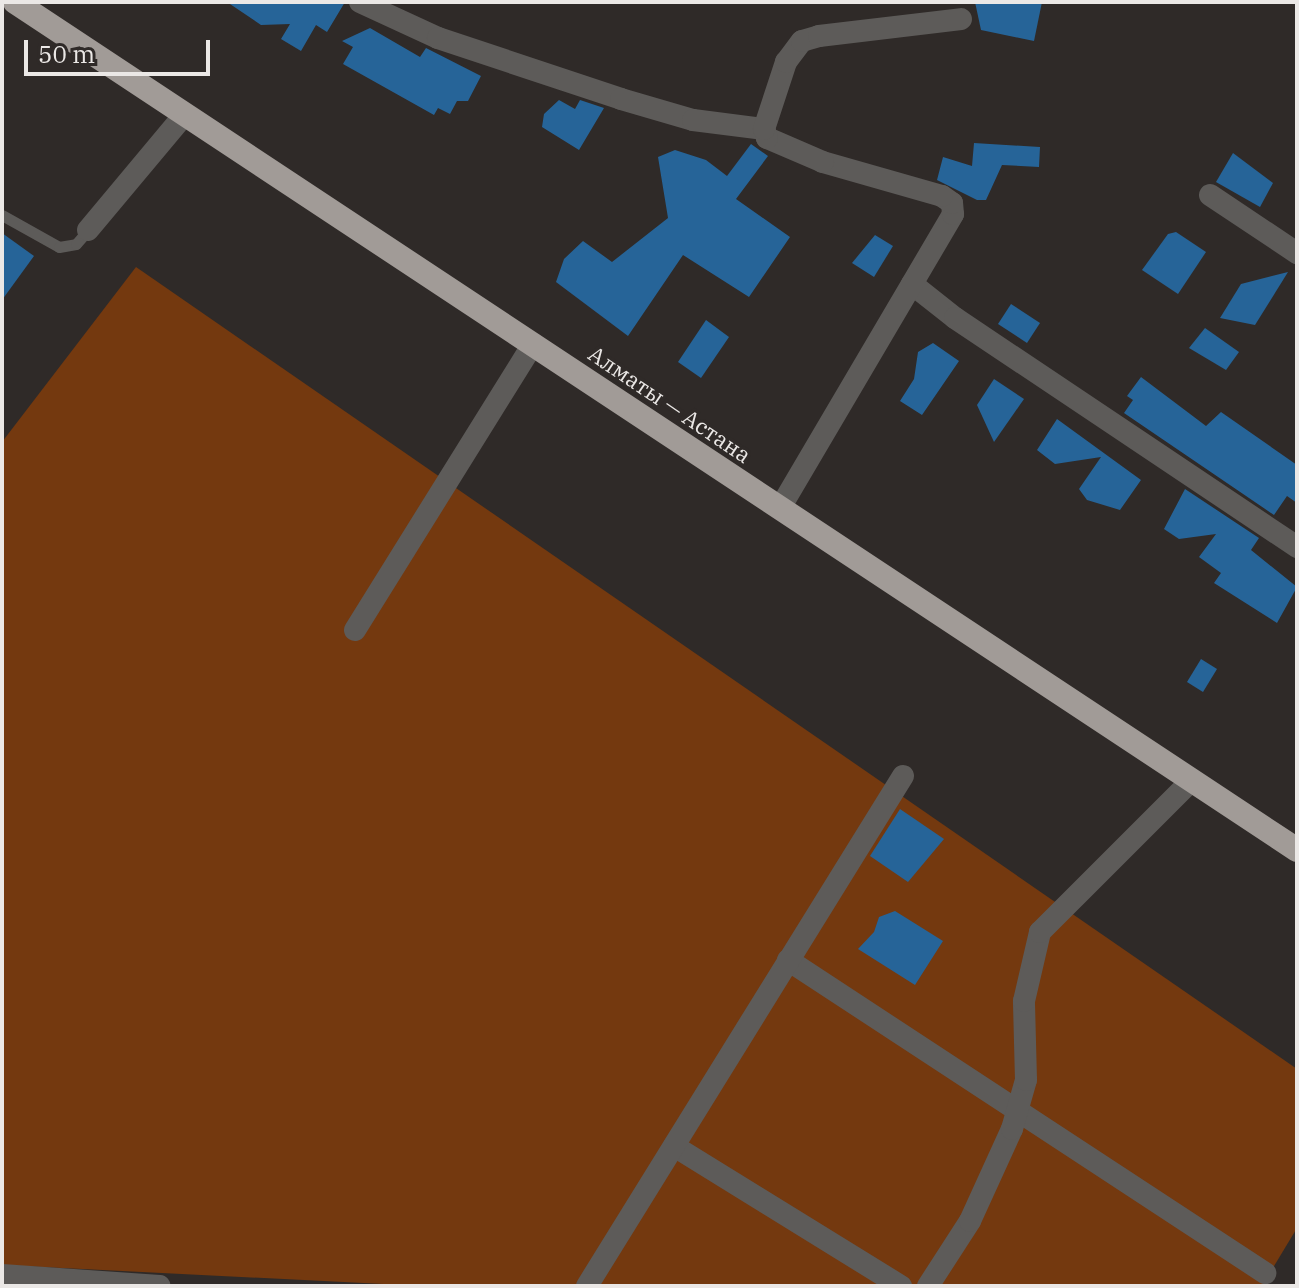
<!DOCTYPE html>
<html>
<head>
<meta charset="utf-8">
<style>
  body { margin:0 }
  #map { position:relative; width:1299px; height:1288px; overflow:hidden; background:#2f2a28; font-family:"IBM Plex Serif",serif }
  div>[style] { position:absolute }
  .green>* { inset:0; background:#74390f }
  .building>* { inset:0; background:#266498 }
  .lane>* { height:11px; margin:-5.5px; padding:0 5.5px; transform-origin:5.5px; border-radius:5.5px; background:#5d5b59 }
  .street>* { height:22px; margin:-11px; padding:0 11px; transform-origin:11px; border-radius:11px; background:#5d5b59 }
  .highway>* { height:24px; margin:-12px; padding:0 12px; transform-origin:12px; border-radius:12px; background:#a19b97 }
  span { translate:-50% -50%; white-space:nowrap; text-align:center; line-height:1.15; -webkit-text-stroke:7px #2f2a28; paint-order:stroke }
  .street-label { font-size:22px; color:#ebe8e6 }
  .frame { position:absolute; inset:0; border:4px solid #ebe8e6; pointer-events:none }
  .scale { position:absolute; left:24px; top:40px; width:186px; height:36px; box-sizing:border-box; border:4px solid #ebe8e6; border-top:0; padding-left:10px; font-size:24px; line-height:28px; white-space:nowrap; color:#ebe8e6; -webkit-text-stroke:6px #2f2a28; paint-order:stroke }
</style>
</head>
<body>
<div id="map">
  <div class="green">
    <div style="clip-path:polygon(136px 267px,1297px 1069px,1297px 1228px,1262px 1286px,423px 1286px,2px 1265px,2px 442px)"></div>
  </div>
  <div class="building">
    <div style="clip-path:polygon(227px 2px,345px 2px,327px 32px,316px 25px,301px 51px,281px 39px,290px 24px,261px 25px)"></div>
    <div style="clip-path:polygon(975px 2px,1042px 2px,1034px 41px,981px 30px)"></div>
    <div style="clip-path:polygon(370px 28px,420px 57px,426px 48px,481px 76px,468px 101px,457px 101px,450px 114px,438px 108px,434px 115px,343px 64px,353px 47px,342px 41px)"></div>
    <div style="clip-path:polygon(559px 100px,575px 109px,580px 100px,604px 108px,579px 150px,542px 127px,544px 114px)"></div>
    <div style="clip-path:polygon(974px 143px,1040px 147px,1039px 167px,1002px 165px,986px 200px,977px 200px,937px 180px,943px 157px,972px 166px)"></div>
    <div style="clip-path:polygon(751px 144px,768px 156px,736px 199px,790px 237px,749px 297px,683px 255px,628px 336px,556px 282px,564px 259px,583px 241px,612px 262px,668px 218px,658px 157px,675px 150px,706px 160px,727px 176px)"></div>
    <div style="clip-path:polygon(1233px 153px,1273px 183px,1260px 207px,1216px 182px)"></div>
    <div style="clip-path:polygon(1176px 232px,1206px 252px,1178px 294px,1142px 270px,1168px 234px)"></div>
    <div style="clip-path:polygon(2px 233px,34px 256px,2px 300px)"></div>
    <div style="clip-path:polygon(875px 235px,893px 246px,874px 277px,852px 263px)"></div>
    <div style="clip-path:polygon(1288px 272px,1255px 325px,1220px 318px,1241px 284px)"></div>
    <div style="clip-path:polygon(1011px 304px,1040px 323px,1027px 343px,998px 324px)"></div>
    <div style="clip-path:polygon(706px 320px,729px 337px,701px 378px,678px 362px)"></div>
    <div style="clip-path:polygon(1205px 328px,1239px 352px,1226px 370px,1189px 348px)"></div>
    <div style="clip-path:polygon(933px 343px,959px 361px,922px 415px,900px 401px,914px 379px,918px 352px)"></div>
    <div style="clip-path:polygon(1141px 377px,1206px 426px,1221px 412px,1297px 465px,1297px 503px,1287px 496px,1274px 515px,1124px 413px,1133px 400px,1127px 396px)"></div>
    <div style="clip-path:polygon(994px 379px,1024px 399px,994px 442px,977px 405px)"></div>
    <div style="clip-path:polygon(1057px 419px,1141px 480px,1120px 510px,1087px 500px,1079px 489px,1101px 457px,1055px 464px,1037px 450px)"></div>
    <div style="clip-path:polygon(1185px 489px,1259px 538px,1251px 550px,1297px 587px,1277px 623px,1214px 583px,1221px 573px,1199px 557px,1216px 534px,1179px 539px,1164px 529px)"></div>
    <div style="clip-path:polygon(1201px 659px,1217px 669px,1203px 692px,1187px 682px)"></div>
    <div style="clip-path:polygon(900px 809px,944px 839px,908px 882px,870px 856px)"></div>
    <div style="clip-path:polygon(895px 911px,943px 941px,915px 985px,858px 949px,874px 932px,879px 917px)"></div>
  </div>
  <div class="lane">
    <div style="left:2px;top:215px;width:65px;rotate:29.3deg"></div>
    <div style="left:59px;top:247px;width:17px;rotate:-10deg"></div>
    <div style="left:76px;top:244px;width:18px;rotate:-49deg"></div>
  </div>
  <div class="street">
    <div style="left:360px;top:2px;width:86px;rotate:24.8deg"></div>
    <div style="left:438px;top:38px;width:193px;rotate:18.4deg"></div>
    <div style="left:621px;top:99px;width:75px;rotate:16.3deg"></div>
    <div style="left:693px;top:120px;width:72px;rotate:7.2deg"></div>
    <div style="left:1210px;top:195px;width:105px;rotate:33.7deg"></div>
    <div style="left:88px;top:230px;width:151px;rotate:-50.1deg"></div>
    <div style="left:912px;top:284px;width:55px;rotate:38.3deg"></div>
    <div style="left:955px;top:318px;width:412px;rotate:33.8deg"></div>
    <div style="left:780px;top:508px;width:341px;rotate:-59.5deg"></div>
    <div style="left:953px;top:214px;width:11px;rotate:-95deg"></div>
    <div style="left:952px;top:203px;width:12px;rotate:-145deg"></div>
    <div style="left:942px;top:196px;width:124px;rotate:-164.1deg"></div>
    <div style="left:823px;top:162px;width:61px;rotate:-156.8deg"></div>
    <div style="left:767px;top:138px;width:9px;rotate:-108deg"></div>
    <div style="left:764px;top:129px;width:71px;rotate:-71.8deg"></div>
    <div style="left:786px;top:62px;width:26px;rotate:-53deg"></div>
    <div style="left:802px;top:41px;width:18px;rotate:-16deg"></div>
    <div style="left:819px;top:36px;width:143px;rotate:-6.8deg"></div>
    <div style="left:355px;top:630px;width:337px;rotate:-58.1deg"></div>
    <div style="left:788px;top:960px;width:571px;rotate:33.27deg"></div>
    <div style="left:674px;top:1146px;width:267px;rotate:31.7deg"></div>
    <div style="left:2px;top:1275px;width:158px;rotate:4deg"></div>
    <div style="left:587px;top:1286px;width:600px;rotate:-58.22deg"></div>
    <div style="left:928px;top:1286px;width:77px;rotate:-57.1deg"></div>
    <div style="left:970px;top:1221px;width:101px;rotate:-65.5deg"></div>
    <div style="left:1012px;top:1129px;width:51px;rotate:-74.1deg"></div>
    <div style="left:1026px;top:1080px;width:79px;rotate:-91.5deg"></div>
    <div style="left:1024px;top:1001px;width:71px;rotate:-76.9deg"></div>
    <div style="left:1040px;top:932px;width:215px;rotate:-45deg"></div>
  </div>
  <div class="highway">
    <div style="left:15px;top:2px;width:1537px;rotate:33.48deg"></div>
  </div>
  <div class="street-label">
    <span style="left:670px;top:404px;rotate:34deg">Алматы — Астана</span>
  </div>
  <div class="frame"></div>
  <div class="scale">50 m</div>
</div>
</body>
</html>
